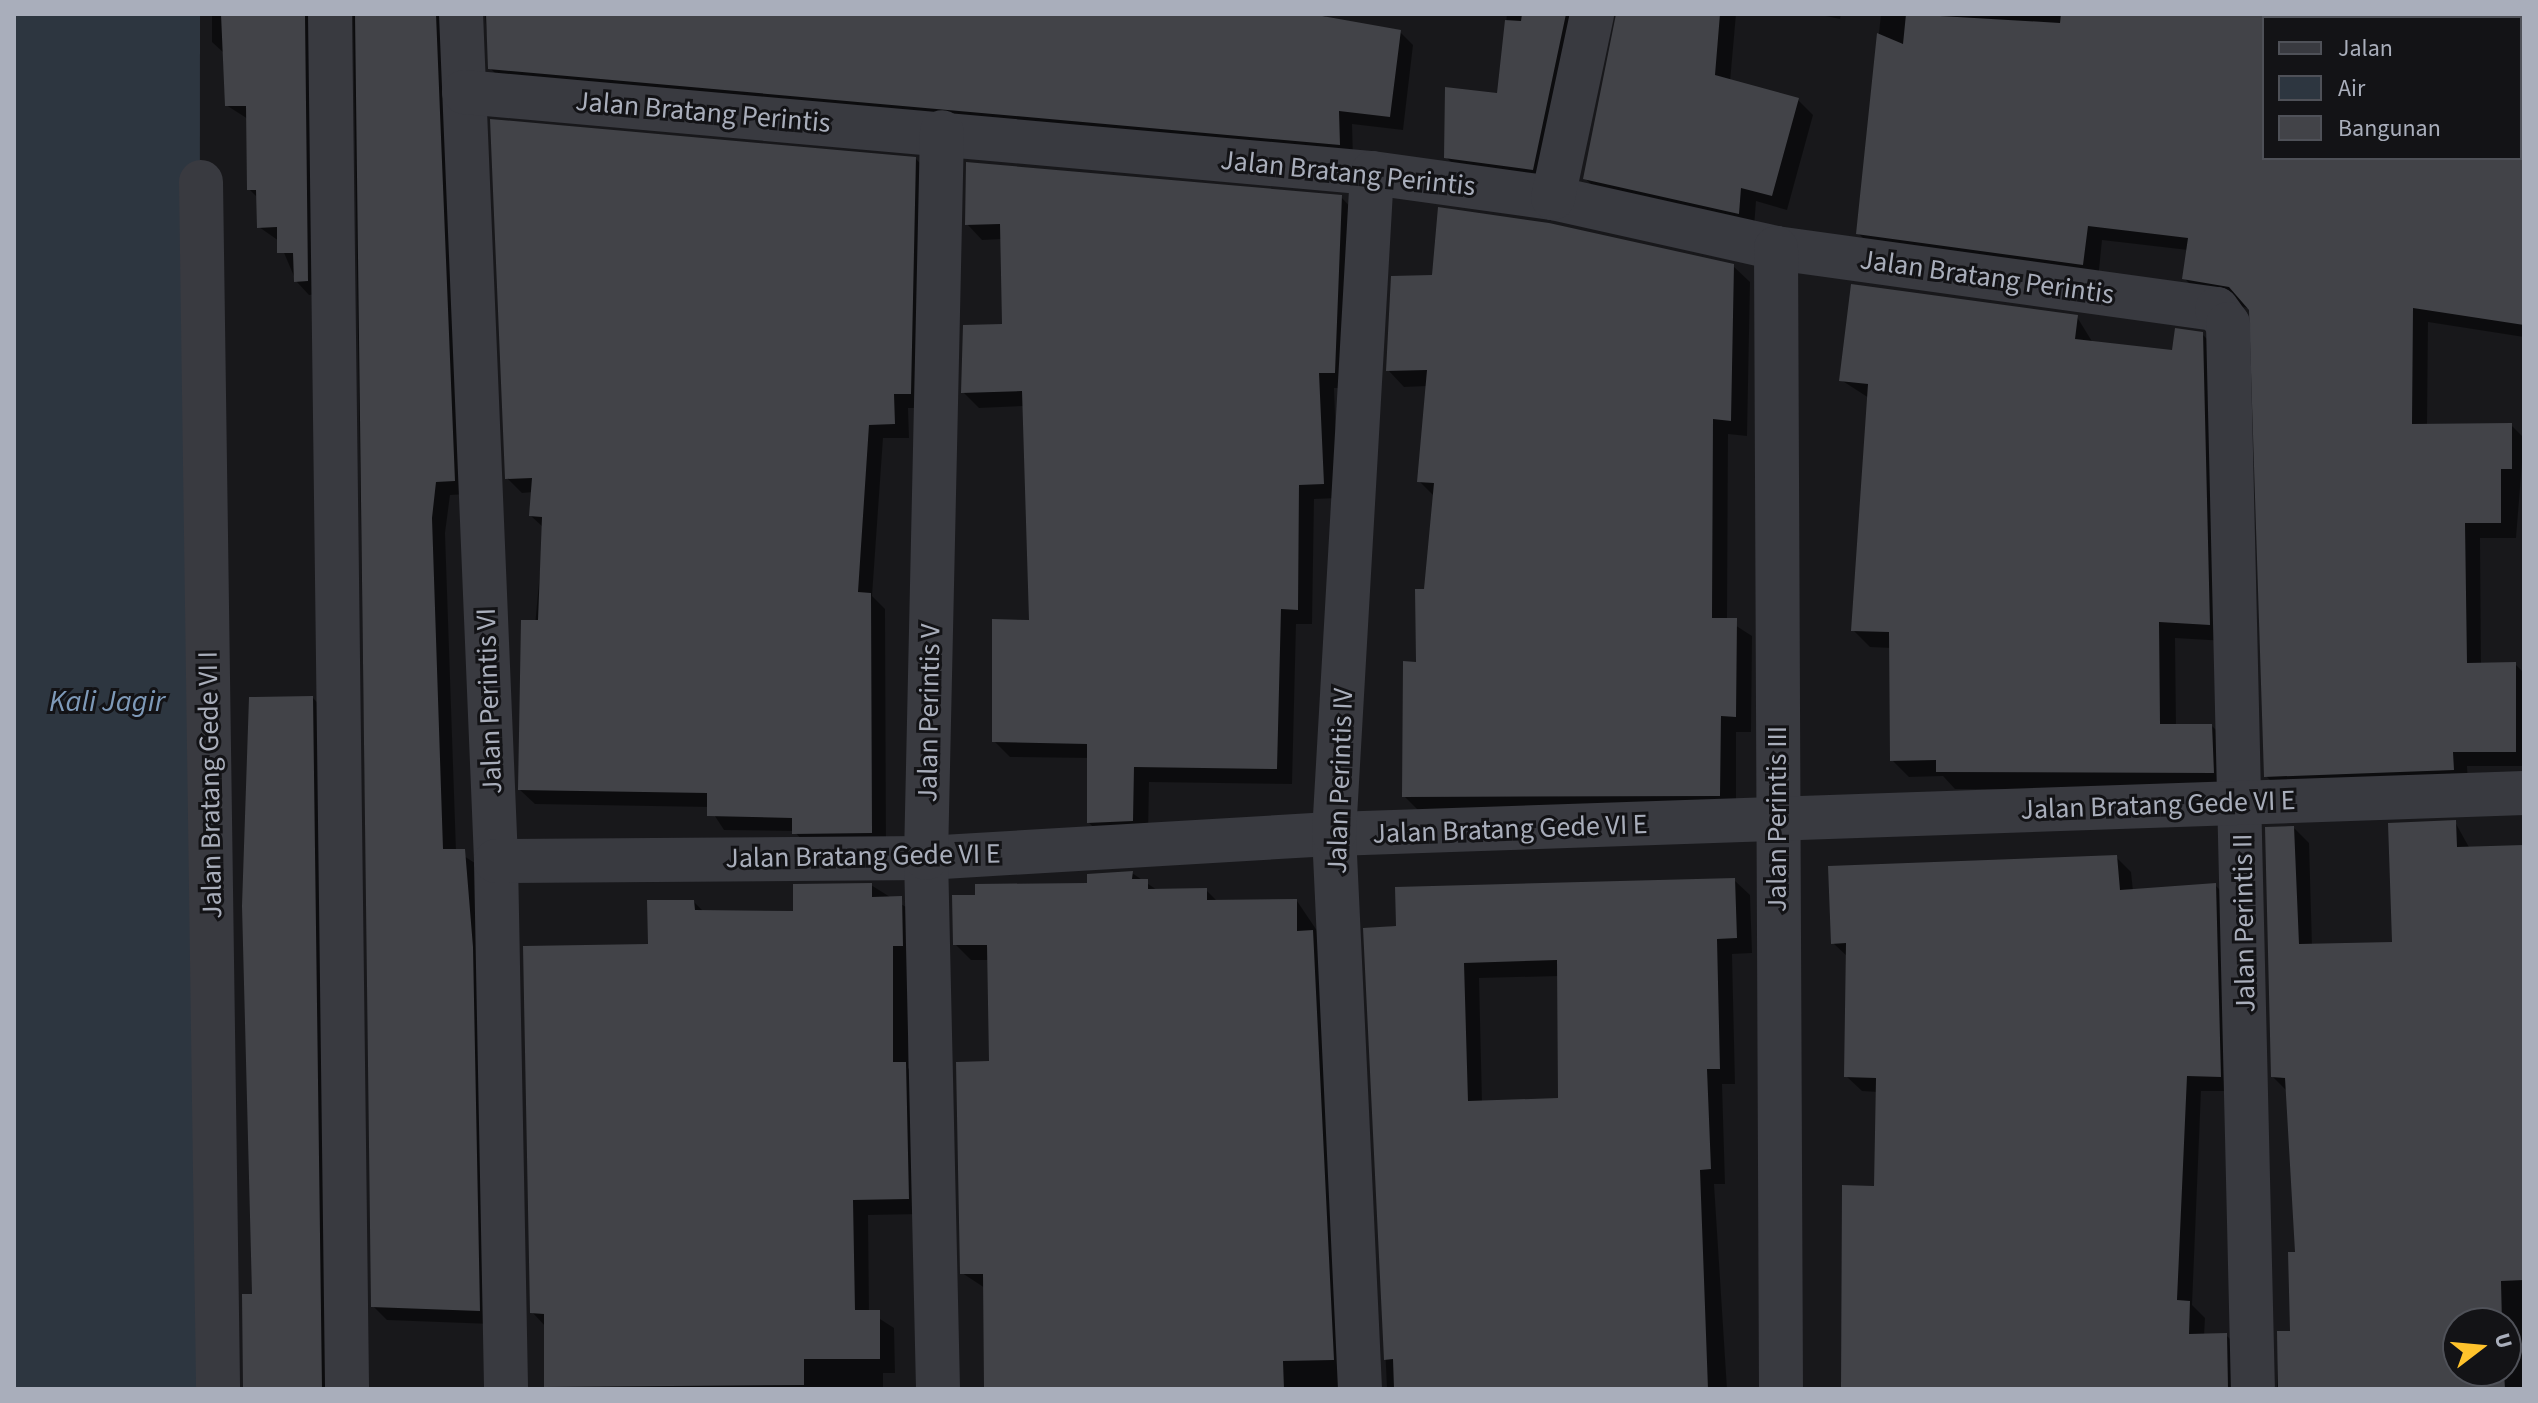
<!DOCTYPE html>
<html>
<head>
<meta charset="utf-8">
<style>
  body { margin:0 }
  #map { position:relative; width:2538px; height:1403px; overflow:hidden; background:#18181b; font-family:"Source Sans 3",sans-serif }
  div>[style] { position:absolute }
  .water>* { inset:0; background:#2d3640 }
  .shadow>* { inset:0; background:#0007 }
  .building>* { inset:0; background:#424348 }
  .minor>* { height:44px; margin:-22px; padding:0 22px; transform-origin:22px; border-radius:22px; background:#393a40 }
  span { translate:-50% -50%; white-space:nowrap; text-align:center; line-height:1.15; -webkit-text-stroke:6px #131316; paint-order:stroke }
  .street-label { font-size:28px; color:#a9aebb }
  .water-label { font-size:30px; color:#7e9ab9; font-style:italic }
  .frame { position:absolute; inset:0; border:16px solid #a9aebb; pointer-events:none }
  .legend { position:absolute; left:2262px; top:16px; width:260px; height:144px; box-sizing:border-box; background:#131316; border:2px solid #4f5158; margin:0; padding:10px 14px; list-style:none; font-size:24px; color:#a9aebb }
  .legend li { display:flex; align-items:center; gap:16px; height:40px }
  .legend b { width:40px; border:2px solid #4f5158 }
  .north { position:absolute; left:2442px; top:1307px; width:80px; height:80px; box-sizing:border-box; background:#131316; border:2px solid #4f5158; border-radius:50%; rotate:74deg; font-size:22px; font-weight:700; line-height:32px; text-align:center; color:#a9aebb }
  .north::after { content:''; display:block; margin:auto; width:28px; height:36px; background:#ffc32c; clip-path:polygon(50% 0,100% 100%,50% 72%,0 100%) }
</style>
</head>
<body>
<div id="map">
  <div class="water">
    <div style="clip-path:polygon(14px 14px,200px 14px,199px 1389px,14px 1389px)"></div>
  </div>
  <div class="shadow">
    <div style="clip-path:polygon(212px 14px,326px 14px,321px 294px,309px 295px,296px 281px,279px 241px,259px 227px,258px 198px,249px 189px,248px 119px,226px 105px,225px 54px,212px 42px)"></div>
    <div style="clip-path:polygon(353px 14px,455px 14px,468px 494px,450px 495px,445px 533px,456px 851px,478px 865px,492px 1324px,387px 1320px,373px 1306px)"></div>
    <div style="clip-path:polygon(485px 14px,1326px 14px,1325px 22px,1400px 32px,1413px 45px,1403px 130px,1352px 124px,1353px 158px,504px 82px,490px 68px)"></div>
    <div style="clip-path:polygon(1507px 14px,1588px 14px,1548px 184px,1461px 172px,1446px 157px,1498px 95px)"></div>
    <div style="clip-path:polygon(1617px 14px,1736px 14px,1730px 82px,1798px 100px,1813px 115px,1787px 210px,1756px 201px,1754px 228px,1600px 194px,1585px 178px)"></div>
    <div style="clip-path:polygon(1816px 14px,1841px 14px,1840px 19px)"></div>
    <div style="clip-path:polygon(evenodd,1881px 14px,2524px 14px,2524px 337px,2428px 322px,2427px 426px,2511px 425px,2524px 438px,2516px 538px,2480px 538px,2481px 664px,2515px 664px,2524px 673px,2524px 766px,2467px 766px,2468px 785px,2281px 791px,2266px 776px,2251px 309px,2200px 294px,2184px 278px,2188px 250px,2102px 240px,2098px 280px,1873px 248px,1858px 233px,1881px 14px,2264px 18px,2520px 18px,2520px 158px,2264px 158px,2264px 18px)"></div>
    <div style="clip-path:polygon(916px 159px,930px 174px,925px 408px,908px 408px,909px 438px,883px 438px,872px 596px,885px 609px,886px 847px,809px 848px,794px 831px,724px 830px,709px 807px,535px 804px,520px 790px,544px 528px,531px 516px,533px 492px,522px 493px,507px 478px)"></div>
    <div style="clip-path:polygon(1341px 197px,1356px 213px,1350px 388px,1334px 388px,1338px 498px,1314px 499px,1312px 624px,1296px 624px,1292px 784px,1149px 782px,1148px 836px,1105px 838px,1089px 823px,1089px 758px,1010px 757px,994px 741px,1031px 622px,1024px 406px,979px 408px,963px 392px,1004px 326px,1002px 239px,982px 240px,967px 224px)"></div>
    <div style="clip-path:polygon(1733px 266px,1750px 282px,1747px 436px,1728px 434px,1727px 620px,1752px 636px,1751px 732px,1736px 732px,1736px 811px,1420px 812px,1404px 796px,1435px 497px,1419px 481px,1427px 386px,1404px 387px,1388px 370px)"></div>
    <div style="clip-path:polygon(2077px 317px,2093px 343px,2174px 352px,2202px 334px,2219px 351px,2226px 641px,2175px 638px,2176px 726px,2212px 726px,2229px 743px,2230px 789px,1955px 789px,1943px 776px,1909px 777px,1892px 760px,1891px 648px,1870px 647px,1853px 630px,1869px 398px,1841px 380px)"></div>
    <div style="clip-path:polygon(313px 698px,328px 714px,337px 1389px,245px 1389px)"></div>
    <div style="clip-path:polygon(evenodd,2455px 822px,2470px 849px,2524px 847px,2524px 1389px,2277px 1389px,2279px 1333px,2292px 1333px,2297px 1254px,2288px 1092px,2273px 1077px,2294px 828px,2309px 843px,2312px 946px,2394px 943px,2455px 822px,2458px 1323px,2506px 1323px,2506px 1371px,2458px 1371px,2458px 1323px)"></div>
    <div style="clip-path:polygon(2116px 857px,2131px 872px,2133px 891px,2215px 885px,2230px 900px,2235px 1091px,2201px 1091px,2192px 1305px,2205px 1318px,2204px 1336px,2226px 1335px,2241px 1350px,2244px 1389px,1841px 1389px,1844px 1187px,1876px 1188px,1878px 1092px,1862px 1091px,1846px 1076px,1848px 957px,1833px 943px)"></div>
    <div style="clip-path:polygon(1132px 873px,1157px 890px,1206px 890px,1218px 902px,1297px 901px,1328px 947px,1349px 1389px,987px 1389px,985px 1288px,962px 1273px,991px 1063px,989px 960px,971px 960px,955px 944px)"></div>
    <div style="clip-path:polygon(evenodd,1734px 880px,1750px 895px,1752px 953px,1732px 954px,1735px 1084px,1722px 1084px,1725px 1184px,1714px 1184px,1727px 1389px,1387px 1389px,1366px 930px,1734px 880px,1559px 976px,1560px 1100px,1482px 1102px,1479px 978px,1559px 976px)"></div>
    <div style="clip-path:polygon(871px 885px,917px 914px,908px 961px,908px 1068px,920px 1080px,923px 1214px,868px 1215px,869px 1312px,894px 1328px,895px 1373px,883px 1373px,883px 1389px,546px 1389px,546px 1327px,532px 1312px,650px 946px,694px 902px,704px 912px,795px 913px)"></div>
  </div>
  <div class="building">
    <div style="clip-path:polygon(221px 14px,305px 14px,308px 281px,294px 282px,293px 253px,277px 253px,277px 227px,257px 228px,256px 190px,247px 190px,246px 106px,225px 106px)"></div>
    <div style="clip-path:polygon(355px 14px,436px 14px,455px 481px,436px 482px,432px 518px,443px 849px,465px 849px,473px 947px,480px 1311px,371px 1307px)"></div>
    <div style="clip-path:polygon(486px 14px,1311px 14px,1401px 30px,1390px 117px,1339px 111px,1340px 145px,488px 69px)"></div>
    <div style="clip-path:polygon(1522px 14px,1566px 14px,1533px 170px,1444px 158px,1445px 87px,1497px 93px,1505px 20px,1521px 21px)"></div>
    <div style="clip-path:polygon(1616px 14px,1720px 14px,1715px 75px,1799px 98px,1772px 196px,1741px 188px,1739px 214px,1583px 179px)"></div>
    <div style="clip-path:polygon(1906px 14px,2060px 23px,2061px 14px,2264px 14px,2264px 158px,2524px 158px,2524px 325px,2413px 308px,2412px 424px,2512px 423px,2512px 469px,2501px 469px,2501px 523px,2465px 523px,2467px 663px,2516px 662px,2516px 752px,2453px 752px,2454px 770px,2264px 777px,2249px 310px,2229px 287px,2182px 279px,2188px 238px,2088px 226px,2083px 265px,1856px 234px,1877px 33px,1903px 44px)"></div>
    <div style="clip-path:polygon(490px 119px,916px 157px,911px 394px,894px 394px,895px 424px,869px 425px,858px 592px,871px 593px,872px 833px,792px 834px,792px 818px,707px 816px,707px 793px,518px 790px,521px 620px,538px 620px,542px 517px,529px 516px,532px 478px,505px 479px)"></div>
    <div style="clip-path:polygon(966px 162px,1342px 195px,1335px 373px,1319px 373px,1324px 484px,1299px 485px,1298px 610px,1281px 609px,1277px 769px,1134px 767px,1133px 821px,1087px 823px,1087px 744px,992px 742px,992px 619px,1029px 620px,1022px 391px,961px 393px,963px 325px,1002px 324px,1000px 224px,965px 225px)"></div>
    <div style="clip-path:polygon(1438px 207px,1549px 223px,1734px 264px,1731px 421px,1713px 419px,1712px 618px,1737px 618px,1736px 717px,1721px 716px,1720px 796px,1402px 797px,1403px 661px,1416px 662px,1415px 589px,1424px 589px,1434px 483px,1417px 482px,1427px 370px,1386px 371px,1391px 276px,1432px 275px)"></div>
    <div style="clip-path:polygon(1851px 284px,2078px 315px,2075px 339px,2172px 350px,2175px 328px,2203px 332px,2210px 625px,2159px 622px,2160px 724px,2212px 724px,2214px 773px,1936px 772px,1936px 760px,1890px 761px,1889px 632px,1851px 631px,1868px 384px,1839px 381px)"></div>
    <div style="clip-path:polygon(313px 696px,322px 1389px,243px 1389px,242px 1294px,252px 1294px,242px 906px,249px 697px)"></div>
    <div style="clip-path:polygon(2456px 820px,2457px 847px,2524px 845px,2524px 1280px,2501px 1281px,2502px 1323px,2458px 1323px,2458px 1371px,2504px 1371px,2505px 1389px,2278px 1389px,2277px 1331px,2290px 1331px,2288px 1252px,2295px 1252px,2285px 1078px,2271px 1077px,2265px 827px,2294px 826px,2299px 944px,2392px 942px,2388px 823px)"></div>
    <div style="clip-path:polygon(2117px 855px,2120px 890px,2216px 883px,2221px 1077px,2187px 1076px,2177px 1300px,2190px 1301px,2189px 1334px,2227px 1333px,2228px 1388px,1841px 1389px,1842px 1185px,1874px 1186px,1876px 1078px,1844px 1077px,1846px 943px,1831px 944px,1828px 866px)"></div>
    <div style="clip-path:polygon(1133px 871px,1132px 879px,1148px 879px,1148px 889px,1207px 888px,1207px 900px,1297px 899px,1297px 931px,1313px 930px,1334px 1360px,1283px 1361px,1284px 1389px,984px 1389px,983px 1274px,960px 1274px,956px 1062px,989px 1061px,987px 945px,953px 945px,952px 895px,975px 895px,975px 884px,1087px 883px,1087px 874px)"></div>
    <div style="clip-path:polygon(evenodd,1735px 878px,1737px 938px,1717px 939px,1720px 1069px,1707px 1069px,1711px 1169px,1700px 1170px,1708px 1389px,1394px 1389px,1393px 1359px,1384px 1360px,1363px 928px,1396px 926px,1395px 887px,1735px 878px,1557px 960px,1558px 1098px,1468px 1101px,1464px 963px,1557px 960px)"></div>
    <div style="clip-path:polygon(872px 883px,872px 897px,902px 896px,903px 946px,893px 946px,893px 1062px,906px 1062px,909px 1199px,853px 1200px,855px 1310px,880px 1310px,880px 1359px,804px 1359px,804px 1385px,544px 1387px,544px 1314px,530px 1313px,523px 946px,648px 944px,647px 900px,694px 900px,695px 910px,793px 911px,793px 884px)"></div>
  </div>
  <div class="minor">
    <div style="left:330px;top:14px;width:1375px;rotate:89.29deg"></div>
    <div style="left:461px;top:14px;width:848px;rotate:87.63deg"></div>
    <div style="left:496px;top:861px;width:528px;rotate:88.91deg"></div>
    <div style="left:464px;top:92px;width:912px;rotate:5.1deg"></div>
    <div style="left:1372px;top:173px;width:183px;rotate:7.9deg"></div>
    <div style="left:1553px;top:198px;width:229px;rotate:12.6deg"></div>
    <div style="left:1776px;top:248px;width:445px;rotate:7.9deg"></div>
    <div style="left:2217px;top:309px;width:19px;rotate:54deg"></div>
    <div style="left:2228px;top:324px;width:1065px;rotate:88.66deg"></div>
    <div style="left:201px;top:182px;width:1207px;rotate:89.19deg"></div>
    <div style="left:1553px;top:198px;width:188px;rotate:-78deg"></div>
    <div style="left:1776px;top:248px;width:1141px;rotate:89.75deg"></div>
    <div style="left:496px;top:861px;width:430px;rotate:-0.4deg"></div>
    <div style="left:926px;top:858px;width:409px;rotate:-3.4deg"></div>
    <div style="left:1334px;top:834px;width:1191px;rotate:-1.97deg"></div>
    <div style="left:938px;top:1389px;width:531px;rotate:-91.29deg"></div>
    <div style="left:926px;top:858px;width:726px;rotate:-88.74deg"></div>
    <div style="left:1360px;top:1389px;width:556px;rotate:-92.68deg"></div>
    <div style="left:1334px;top:834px;width:662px;rotate:-86.71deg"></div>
  </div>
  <div class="street-label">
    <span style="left:703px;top:112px;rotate:5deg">Jalan Bratang Perintis</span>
    <span style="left:1348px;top:173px;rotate:6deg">Jalan Bratang Perintis</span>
    <span style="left:1987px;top:277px;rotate:8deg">Jalan Bratang Perintis</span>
    <span style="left:489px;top:701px;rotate:-92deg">Jalan Perintis VI</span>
    <span style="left:929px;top:713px;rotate:-89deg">Jalan Perintis V</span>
    <span style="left:1340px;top:781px;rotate:-88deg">Jalan Perintis IV</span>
    <span style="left:210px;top:785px;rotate:-91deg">Jalan Bratang Gede VI I</span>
    <span style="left:2158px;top:805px;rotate:-2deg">Jalan Bratang Gede VI E</span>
    <span style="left:1777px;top:819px;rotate:-90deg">Jalan Perintis III</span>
    <span style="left:1510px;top:829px;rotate:-2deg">Jalan Bratang Gede VI E</span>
    <span style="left:863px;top:856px;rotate:-1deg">Jalan Bratang Gede VI E</span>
    <span style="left:2244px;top:923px;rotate:-91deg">Jalan Perintis II</span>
  </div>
  <div class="water-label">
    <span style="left:107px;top:702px">Kali Jagir</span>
  </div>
  <div class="frame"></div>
  <ul class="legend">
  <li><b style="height:10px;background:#393a40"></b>Jalan</li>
  <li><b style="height:22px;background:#2d3640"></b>Air</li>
  <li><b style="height:22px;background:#424348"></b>Bangunan</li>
  </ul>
  <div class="north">U</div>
</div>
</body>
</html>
